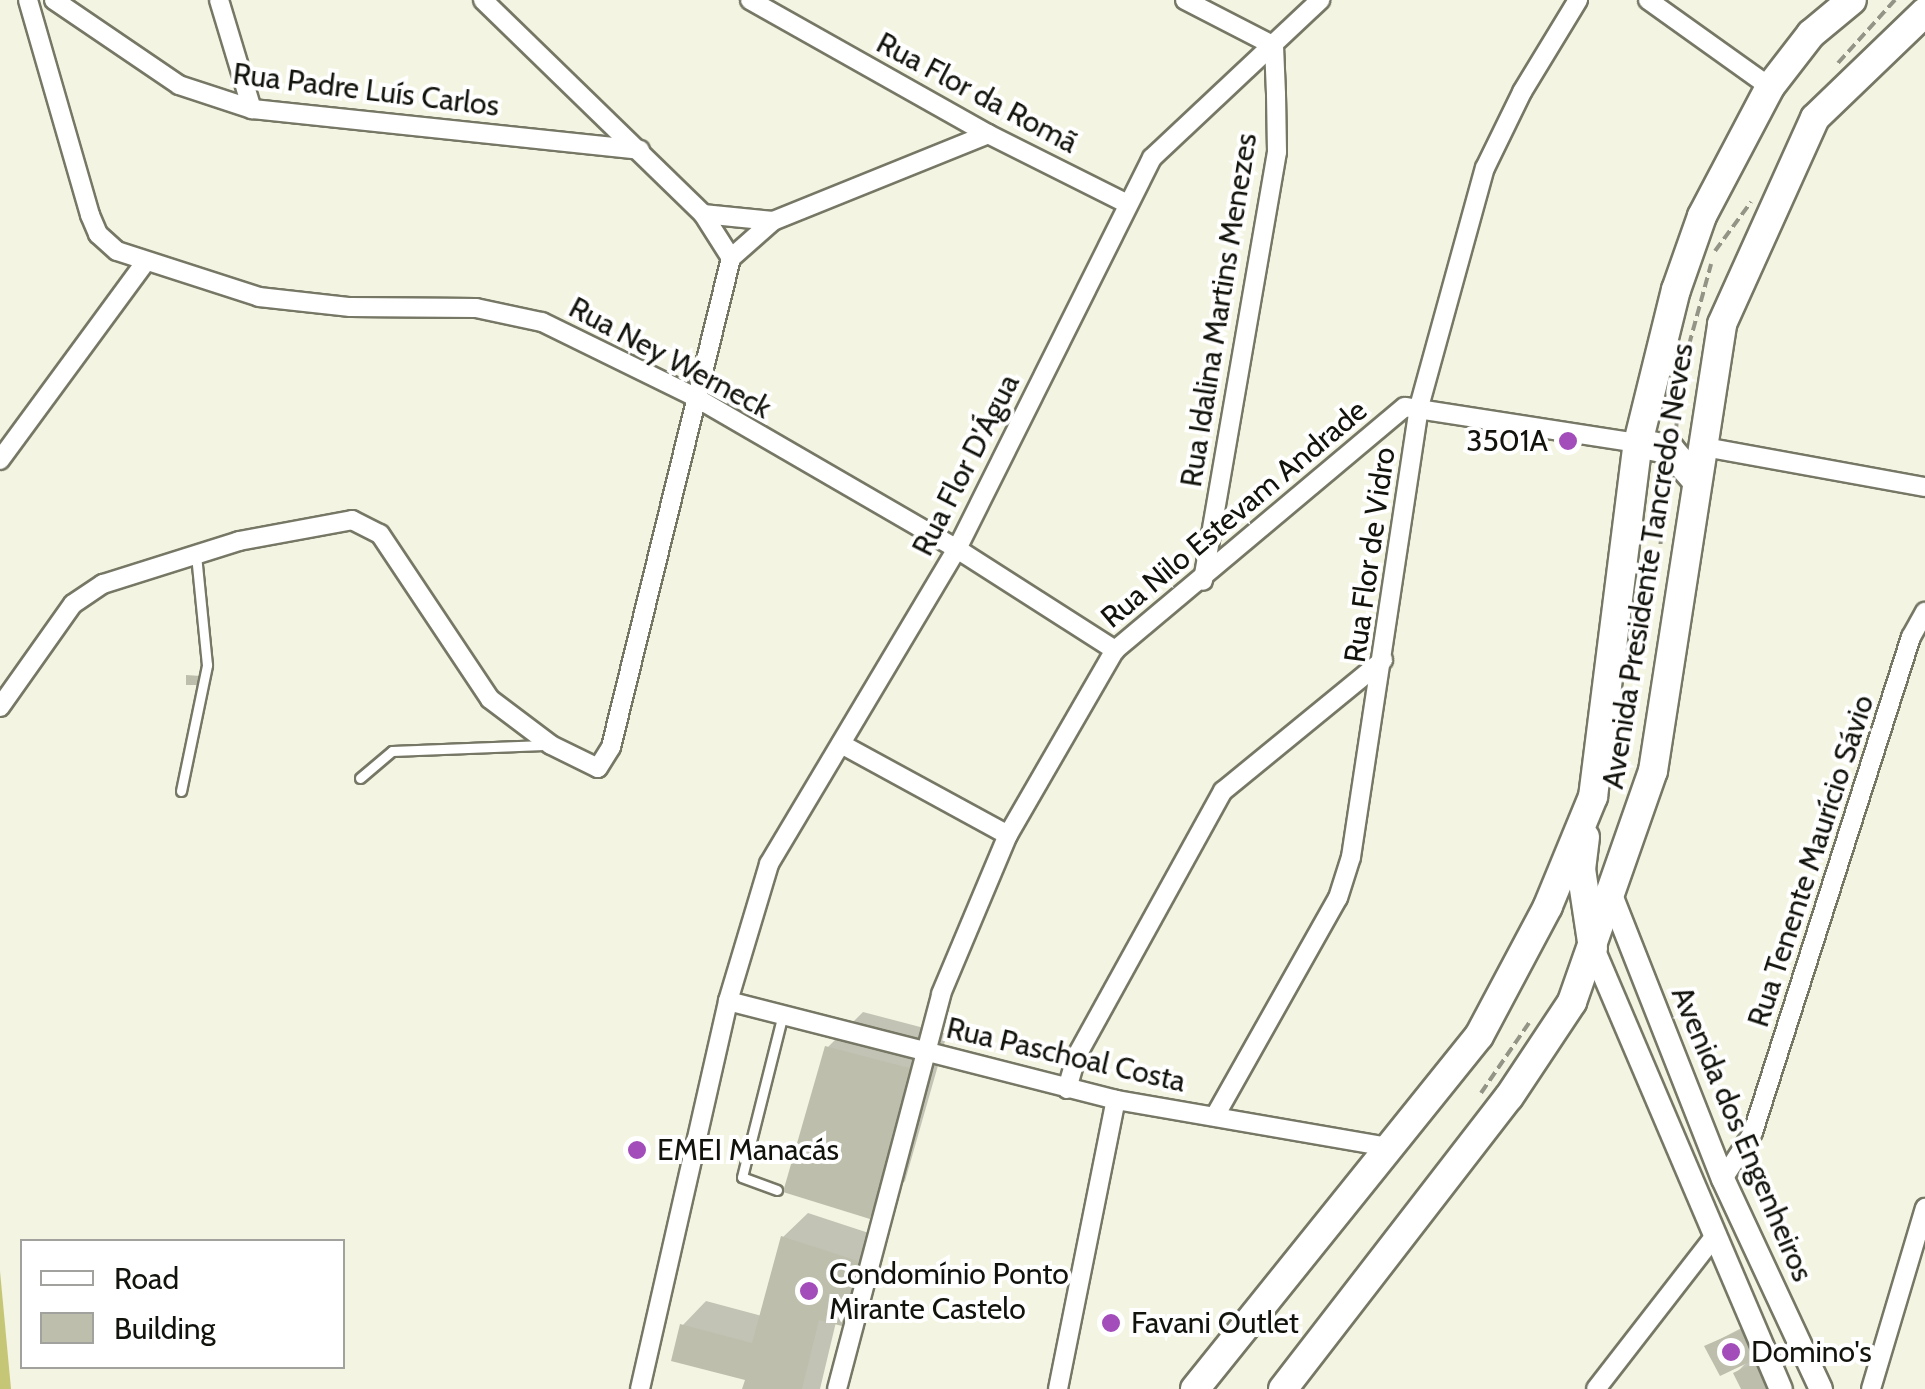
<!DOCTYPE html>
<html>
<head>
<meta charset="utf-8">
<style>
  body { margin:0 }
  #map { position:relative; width:1925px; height:1389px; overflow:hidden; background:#f3f4e1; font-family:Cabin,sans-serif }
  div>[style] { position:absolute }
  .green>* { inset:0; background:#c6c677 }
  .shadow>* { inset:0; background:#0003 }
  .building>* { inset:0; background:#bebeac }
  .path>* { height:4px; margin-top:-2px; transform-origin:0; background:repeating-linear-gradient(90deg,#939486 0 10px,transparent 0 15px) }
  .roads { filter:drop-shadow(2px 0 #776) drop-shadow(-2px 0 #776) drop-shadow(0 2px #776) drop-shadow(0 -2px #776) }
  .service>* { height:9px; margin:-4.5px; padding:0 4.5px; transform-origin:4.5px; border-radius:4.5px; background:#fff }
  .minor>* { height:18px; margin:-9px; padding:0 9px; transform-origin:9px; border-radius:9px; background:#fff }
  .tertiary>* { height:22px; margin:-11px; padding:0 11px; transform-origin:11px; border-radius:11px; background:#fff }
  .primary>* { height:28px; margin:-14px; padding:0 14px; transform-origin:14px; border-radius:14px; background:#fff }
  .dots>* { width:28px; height:28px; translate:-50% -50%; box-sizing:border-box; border:5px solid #fff; border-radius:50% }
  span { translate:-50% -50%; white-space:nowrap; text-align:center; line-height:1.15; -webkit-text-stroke:8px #fff; paint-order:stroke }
  .street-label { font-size:30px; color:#13130d }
  .poi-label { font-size:30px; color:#13130d }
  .right { translate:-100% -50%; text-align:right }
  .left { translate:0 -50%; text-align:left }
  .legend { position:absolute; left:20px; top:1239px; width:325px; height:130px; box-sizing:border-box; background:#fff; border:2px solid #a1a19e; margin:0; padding:12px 18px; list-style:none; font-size:30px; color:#13130d }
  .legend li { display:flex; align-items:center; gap:20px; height:50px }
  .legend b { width:50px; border:2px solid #a1a19e }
</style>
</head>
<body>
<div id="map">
  <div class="green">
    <div style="clip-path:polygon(0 1271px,11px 1389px,0 1389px)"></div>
  </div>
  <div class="shadow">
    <div style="clip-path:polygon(863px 1012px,947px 1034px,905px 1181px,870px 1216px,827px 1048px)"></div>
    <div style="clip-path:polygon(808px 1213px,884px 1238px,866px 1299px,836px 1322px,820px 1389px,745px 1389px,748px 1378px,682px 1326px,706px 1301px,762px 1316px,783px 1237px)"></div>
    <div style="clip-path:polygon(1751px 1323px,1751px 1361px,1764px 1356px,1778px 1389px,1744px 1389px,1736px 1373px,1749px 1360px,1707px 1346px)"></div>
  </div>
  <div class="building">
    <div style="clip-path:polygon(186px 675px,201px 676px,201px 685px,186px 685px)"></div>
    <div style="clip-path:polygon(825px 1046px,913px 1069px,870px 1219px,783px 1192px)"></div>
    <div style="clip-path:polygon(781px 1236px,861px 1262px,842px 1326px,819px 1320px,802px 1389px,742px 1389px,745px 1380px,671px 1361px,680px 1324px,752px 1343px)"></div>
    <div style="clip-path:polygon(1743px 1329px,1758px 1358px,1720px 1376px,1704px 1346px)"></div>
    <div style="clip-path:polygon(1756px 1362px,1768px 1389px,1741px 1389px,1733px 1373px)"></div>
  </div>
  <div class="path">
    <div style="left:1838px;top:63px;width:85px;rotate:-47.9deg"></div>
    <div style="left:1715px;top:251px;width:61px;rotate:-53.7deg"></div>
    <div style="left:1676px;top:430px;width:56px;rotate:-84.9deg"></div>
    <div style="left:1681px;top:374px;width:114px;rotate:-74.7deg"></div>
    <div style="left:1656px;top:589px;width:111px;rotate:-84.3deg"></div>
    <div style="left:1481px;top:1093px;width:85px;rotate:-55.6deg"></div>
  </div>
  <div class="roads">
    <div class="service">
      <div style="left:360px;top:778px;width:42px;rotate:-40.2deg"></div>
      <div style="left:392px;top:751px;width:152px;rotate:-2.3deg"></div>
      <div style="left:181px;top:791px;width:129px;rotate:-78.3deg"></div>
      <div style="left:207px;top:665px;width:111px;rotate:-95.7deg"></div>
      <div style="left:777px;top:1190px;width:37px;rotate:-160deg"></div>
      <div style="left:742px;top:1177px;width:168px;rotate:-75.9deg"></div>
    </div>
    <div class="minor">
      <div style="left:28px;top:0;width:224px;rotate:73.9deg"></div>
      <div style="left:90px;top:215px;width:21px;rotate:67deg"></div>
      <div style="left:98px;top:234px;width:25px;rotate:42deg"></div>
      <div style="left:117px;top:251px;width:149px;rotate:17.9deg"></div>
      <div style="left:259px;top:297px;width:92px;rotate:6.3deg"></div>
      <div style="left:350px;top:307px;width:126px;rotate:0.5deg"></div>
      <div style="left:476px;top:308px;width:67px;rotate:12deg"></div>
      <div style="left:542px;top:322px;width:170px;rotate:26.1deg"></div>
      <div style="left:695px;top:397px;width:303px;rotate:30.1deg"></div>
      <div style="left:957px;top:549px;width:188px;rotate:32.6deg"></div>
      <div style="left:54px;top:0;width:151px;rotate:34.2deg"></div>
      <div style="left:179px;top:85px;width:77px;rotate:18.2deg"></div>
      <div style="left:252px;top:109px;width:390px;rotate:6deg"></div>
      <div style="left:219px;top:0;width:114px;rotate:73.2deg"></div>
      <div style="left:483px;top:0;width:307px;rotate:44.2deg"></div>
      <div style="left:703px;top:214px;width:52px;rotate:57.5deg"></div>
      <div style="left:750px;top:0;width:273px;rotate:29.4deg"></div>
      <div style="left:988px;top:134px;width:154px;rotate:26.6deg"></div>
      <div style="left:1185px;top:0;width:100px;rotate:27.3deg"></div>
      <div style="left:1274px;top:46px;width:48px;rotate:87.6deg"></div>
      <div style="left:1276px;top:94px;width:58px;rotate:89deg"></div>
      <div style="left:1277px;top:152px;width:435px;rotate:99.8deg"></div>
      <div style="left:1648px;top:0;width:150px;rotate:35.5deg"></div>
      <div style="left:703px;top:214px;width:70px;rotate:5.7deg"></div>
      <div style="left:773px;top:221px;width:232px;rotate:-22deg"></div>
      <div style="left:1699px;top:446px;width:230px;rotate:10.3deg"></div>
      <div style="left:0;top:460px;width:243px;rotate:-53.7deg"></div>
      <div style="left:0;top:707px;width:126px;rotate:-54.7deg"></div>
      <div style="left:73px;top:604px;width:36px;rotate:-34deg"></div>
      <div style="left:103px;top:584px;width:143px;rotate:-17.5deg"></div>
      <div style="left:239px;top:541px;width:115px;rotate:-10.5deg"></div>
      <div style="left:352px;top:520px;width:31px;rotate:27deg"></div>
      <div style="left:380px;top:534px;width:198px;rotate:56.3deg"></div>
      <div style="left:490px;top:699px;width:76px;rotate:37deg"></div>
      <div style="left:551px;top:745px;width:52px;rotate:26.1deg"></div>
      <div style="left:598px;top:768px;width:25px;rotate:-58deg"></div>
      <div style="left:611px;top:747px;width:504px;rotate:-76.21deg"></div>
      <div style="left:731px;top:258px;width:56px;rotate:-41.4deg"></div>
      <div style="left:841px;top:744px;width:190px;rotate:28.6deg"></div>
      <div style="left:728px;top:1001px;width:400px;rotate:14.3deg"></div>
      <div style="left:1116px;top:1100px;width:281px;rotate:9.8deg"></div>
      <div style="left:1067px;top:1089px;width:33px;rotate:-74deg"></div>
      <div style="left:1076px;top:1057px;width:304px;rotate:-61.1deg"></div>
      <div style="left:1223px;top:791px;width:207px;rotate:-39.3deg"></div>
      <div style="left:1215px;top:1116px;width:250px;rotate:-60.6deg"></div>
      <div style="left:1338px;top:898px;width:43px;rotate:-72.4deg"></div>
      <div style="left:1351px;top:857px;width:455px;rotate:-81.4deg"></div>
      <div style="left:1419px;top:407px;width:248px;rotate:-74.6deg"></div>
      <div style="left:1485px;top:168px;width:85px;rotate:-64deg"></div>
      <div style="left:1522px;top:92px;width:108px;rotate:-58.7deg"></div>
      <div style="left:1723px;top:1179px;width:56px;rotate:-57.4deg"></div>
      <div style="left:1753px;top:1132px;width:520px;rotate:-72.3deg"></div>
      <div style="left:1911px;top:637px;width:29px;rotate:-61deg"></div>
      <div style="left:640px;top:1389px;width:398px;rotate:-77.2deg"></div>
      <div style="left:728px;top:1001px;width:143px;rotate:-73.3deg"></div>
      <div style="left:769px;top:864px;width:367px;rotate:-59.2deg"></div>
      <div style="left:957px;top:549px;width:437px;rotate:-63.5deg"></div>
      <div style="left:1152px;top:158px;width:231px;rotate:-43.2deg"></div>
      <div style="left:837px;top:1389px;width:408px;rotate:-75.2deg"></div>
      <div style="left:941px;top:994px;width:173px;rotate:-67.2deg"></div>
      <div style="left:1008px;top:835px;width:214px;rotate:-60deg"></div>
      <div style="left:1115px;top:650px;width:378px;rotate:-40deg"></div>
      <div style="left:1405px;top:407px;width:236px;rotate:8.8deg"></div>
      <div style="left:1058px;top:1389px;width:295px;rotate:-78.7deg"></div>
      <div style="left:1596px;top:1389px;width:192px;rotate:-52.2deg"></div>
      <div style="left:1871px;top:1389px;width:189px;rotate:-73.4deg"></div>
    </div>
    <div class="tertiary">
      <div style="left:1613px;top:900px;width:300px;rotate:68.5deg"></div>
      <div style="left:1723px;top:1179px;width:232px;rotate:65deg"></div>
      <div style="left:1594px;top:951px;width:476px;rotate:66.9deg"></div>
    </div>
    <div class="primary">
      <div style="left:1638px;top:443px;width:33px;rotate:12deg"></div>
      <div style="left:1670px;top:450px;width:38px;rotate:49deg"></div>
      <div style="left:1585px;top:837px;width:32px;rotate:97deg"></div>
      <div style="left:1581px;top:869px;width:80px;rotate:81.4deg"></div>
      <div style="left:1195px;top:1389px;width:453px;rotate:-51.2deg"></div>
      <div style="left:1479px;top:1036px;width:147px;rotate:-62deg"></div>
      <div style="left:1548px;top:906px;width:118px;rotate:-67.6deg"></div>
      <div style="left:1593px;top:797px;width:357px;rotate:-82.8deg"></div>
      <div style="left:1638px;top:443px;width:158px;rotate:-76.1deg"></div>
      <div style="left:1676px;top:290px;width:78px;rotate:-70.6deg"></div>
      <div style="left:1702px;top:216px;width:146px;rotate:-62.2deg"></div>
      <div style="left:1770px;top:87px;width:67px;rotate:-52.3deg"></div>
      <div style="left:1811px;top:34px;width:53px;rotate:-39.7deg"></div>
      <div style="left:1283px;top:1389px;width:369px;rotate:-52.3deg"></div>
      <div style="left:1509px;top:1097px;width:114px;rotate:-56.4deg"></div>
      <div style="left:1572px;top:1002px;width:245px;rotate:-70.7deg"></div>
      <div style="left:1653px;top:771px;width:452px;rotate:-81.2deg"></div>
      <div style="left:1722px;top:324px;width:226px;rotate:-65.7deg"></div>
      <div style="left:1815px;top:118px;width:153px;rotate:-43.9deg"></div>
    </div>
  </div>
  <div class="dots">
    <div style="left:1568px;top:441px;background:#a34dbb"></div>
    <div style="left:637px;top:1150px;background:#a34dbb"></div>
    <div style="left:809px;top:1291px;background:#a34dbb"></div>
    <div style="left:1111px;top:1323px;background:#a34dbb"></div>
    <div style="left:1731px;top:1352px;background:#a34dbb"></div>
  </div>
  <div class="street-label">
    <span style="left:366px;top:90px;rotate:7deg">Rua Padre Luís Carlos</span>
    <span style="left:977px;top:93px;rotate:28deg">Rua Flor da Romã</span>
    <span style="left:1219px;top:310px;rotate:-81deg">Rua Idalina Martins Menezes</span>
    <span style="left:670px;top:358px;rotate:28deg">Rua Ney Werneck</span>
    <span style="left:966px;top:465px;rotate:-63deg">Rua Flor D'Água</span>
    <span style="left:1234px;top:514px;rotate:-40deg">Rua Nilo Estevam Andrade</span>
    <span style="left:1370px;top:555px;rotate:-82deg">Rua Flor de Vidro</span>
    <span style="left:1648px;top:566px;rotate:-81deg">Avenida Presidente Tancredo Neves</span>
    <span style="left:1811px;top:861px;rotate:-72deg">Rua Tenente Maurício Sávio</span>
    <span style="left:1066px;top:1055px;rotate:13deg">Rua Paschoal Costa</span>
    <span style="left:1742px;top:1134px;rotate:67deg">Avenida dos Engenheiros</span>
  </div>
  <div class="poi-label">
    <span class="right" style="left:1548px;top:441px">3501A</span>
    <span class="left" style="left:657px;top:1150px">EMEI Manacás</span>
    <span class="left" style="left:829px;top:1291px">Condomínio Ponto<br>Mirante Castelo</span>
    <span class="left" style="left:1131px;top:1323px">Favani Outlet</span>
    <span class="left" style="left:1751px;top:1352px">Domino's</span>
  </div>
  <ul class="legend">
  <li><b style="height:12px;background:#fff"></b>Road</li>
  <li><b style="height:28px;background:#bebeac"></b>Building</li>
  </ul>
</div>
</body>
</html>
